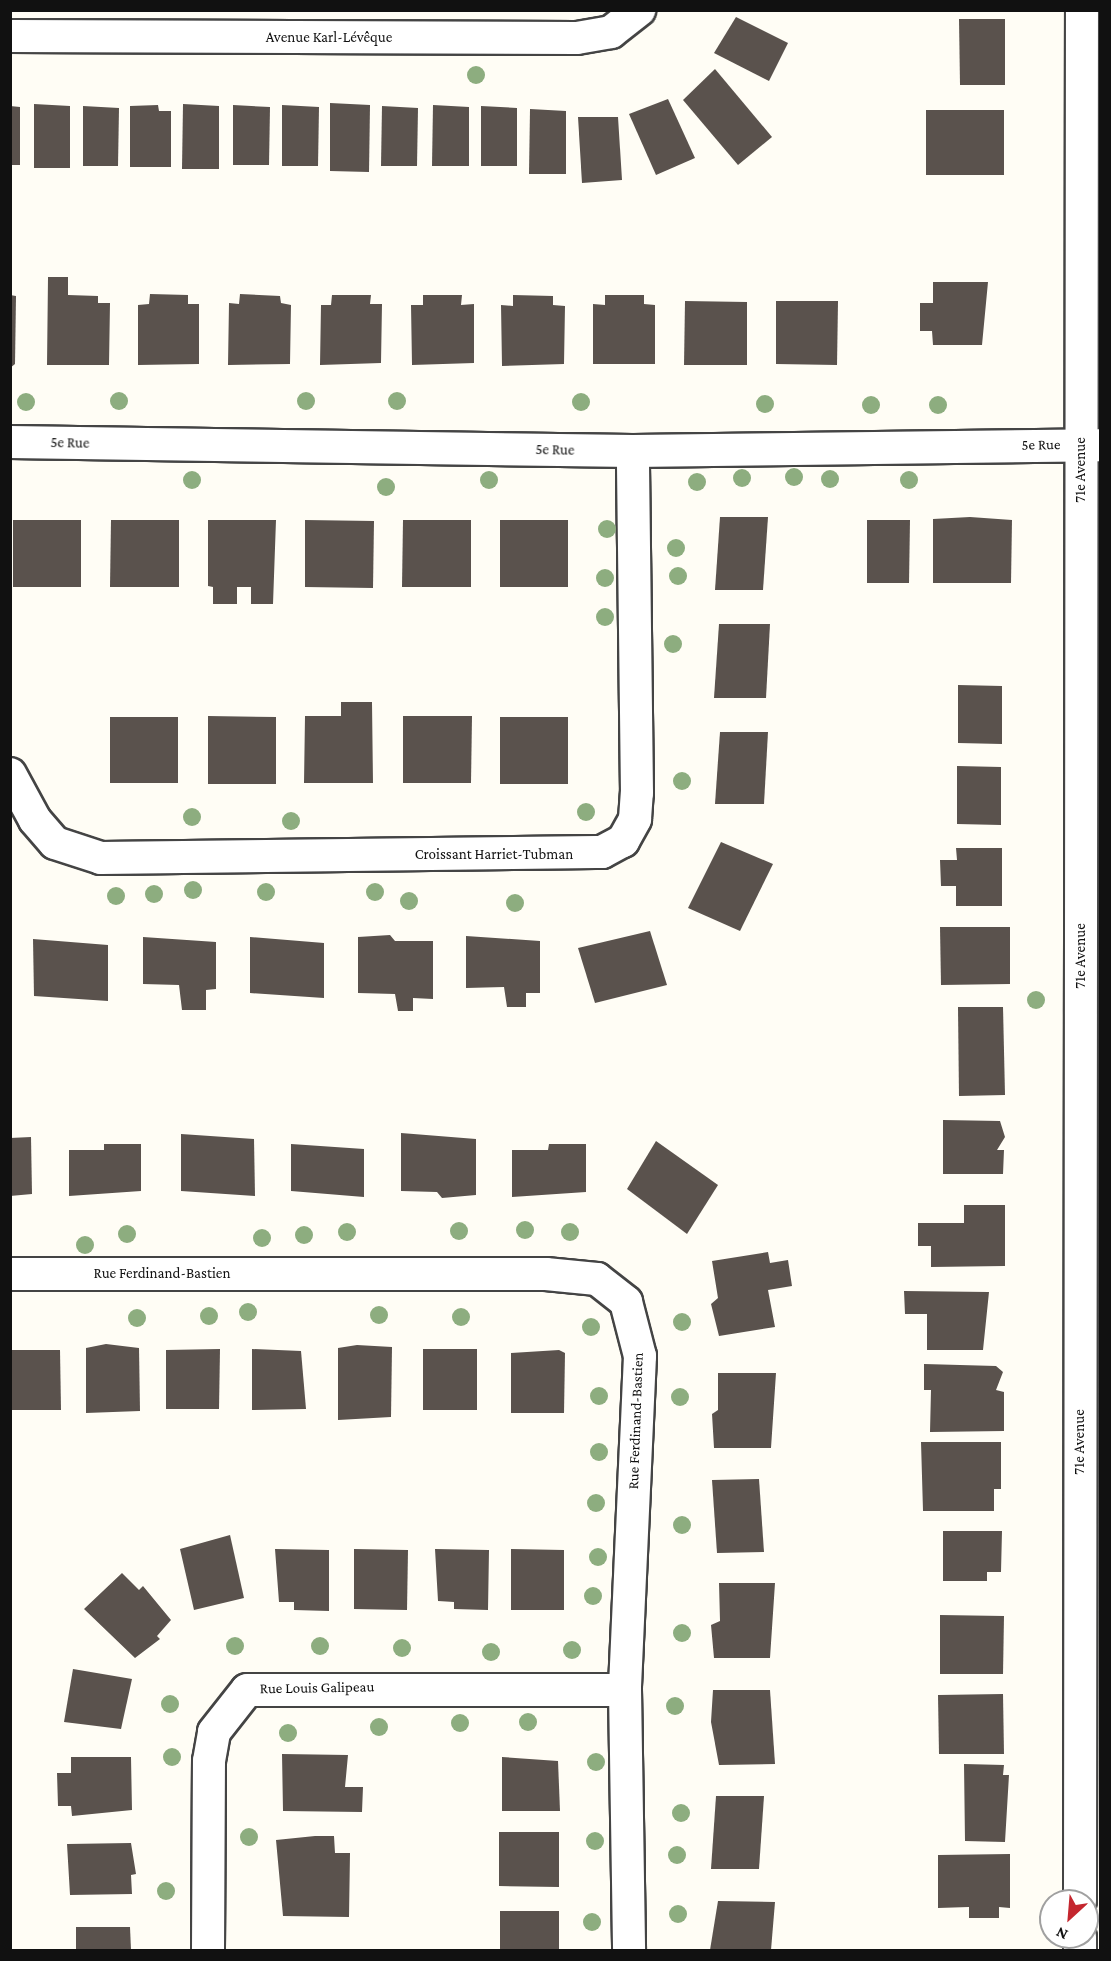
<!DOCTYPE html>
<html>
<head>
<meta charset="utf-8">
<style>
  body { margin:0 }
  #map { position:relative; width:1111px; height:1961px; overflow:hidden; background:#fffdf5; font-family:"Crimson Pro",serif }
  div>[style] { position:absolute }
  .building>* { inset:0; background:#5a524d }
  .roads { filter:drop-shadow(2px 0 #444) drop-shadow(-2px 0 #444) drop-shadow(0 2px #444) drop-shadow(0 -2px #444) }
  .street>* { height:32px; margin:-16px; padding:0 16px; transform-origin:16px; border-radius:16px; background:#fff }
  .trees>* { width:18px; height:18px; margin:-9px; border-radius:50%; background:#8dad7f }
  span { translate:-50% -50%; white-space:nowrap; text-align:center; line-height:1.15; -webkit-text-stroke:6px #fff; paint-order:stroke }
  .street-label { font-size:15px; color:#111 }
  .frame { position:absolute; inset:0; border:12px solid #111; pointer-events:none }
  .north { position:absolute; left:1039px; top:1889px; width:60px; height:60px; box-sizing:border-box; background:#fff; border:2px solid #a0a0a0; border-radius:50%; rotate:206deg; font-size:16px; font-weight:700; line-height:24px; text-align:center; color:#111 }
  .north::after { content:''; display:block; margin:auto; width:21px; height:27px; background:#c4262e; clip-path:polygon(50% 0,100% 100%,50% 72%,0 100%) }
</style>
</head>
<body>
<div id="map">
  <div class="building">
    <div style="clip-path:polygon(736px 17px,788px 43px,769px 81px,714px 53px)"></div>
    <div style="clip-path:polygon(959px 19px,1005px 19px,1005px 85px,960px 85px)"></div>
    <div style="clip-path:polygon(715px 69px,772px 137px,738px 165px,683px 100px)"></div>
    <div style="clip-path:polygon(668px 99px,695px 158px,656px 175px,629px 114px)"></div>
    <div style="clip-path:polygon(330px 103px,370px 105px,369px 172px,330px 171px)"></div>
    <div style="clip-path:polygon(34px 104px,70px 106px,70px 168px,34px 168px)"></div>
    <div style="clip-path:polygon(183px 104px,219px 106px,219px 169px,182px 169px)"></div>
    <div style="clip-path:polygon(158px 105px,159px 111px,171px 111px,171px 167px,130px 167px,130px 106px)"></div>
    <div style="clip-path:polygon(233px 105px,270px 107px,269px 165px,233px 165px)"></div>
    <div style="clip-path:polygon(282px 105px,319px 107px,318px 166px,282px 166px)"></div>
    <div style="clip-path:polygon(433px 105px,469px 107px,469px 166px,432px 166px)"></div>
    <div style="clip-path:polygon(10px 106px,20px 107px,20px 165px,10px 165px)"></div>
    <div style="clip-path:polygon(83px 106px,119px 108px,118px 166px,83px 166px)"></div>
    <div style="clip-path:polygon(382px 106px,418px 108px,417px 166px,381px 166px)"></div>
    <div style="clip-path:polygon(481px 106px,517px 108px,517px 166px,481px 166px)"></div>
    <div style="clip-path:polygon(530px 109px,566px 111px,566px 174px,529px 174px)"></div>
    <div style="clip-path:polygon(926px 110px,1004px 110px,1004px 175px,926px 175px)"></div>
    <div style="clip-path:polygon(578px 117px,618px 117px,622px 180px,582px 183px)"></div>
    <div style="clip-path:polygon(48px 277px,68px 277px,68px 295px,98px 296px,98px 303px,110px 303px,109px 365px,47px 365px)"></div>
    <div style="clip-path:polygon(933px 282px,988px 282px,982px 345px,933px 345px,932px 331px,920px 331px,920px 303px,933px 303px)"></div>
    <div style="clip-path:polygon(150px 294px,188px 295px,188px 304px,199px 304px,199px 364px,138px 365px,138px 305px,149px 304px)"></div>
    <div style="clip-path:polygon(240px 294px,280px 296px,281px 303px,291px 305px,290px 364px,228px 365px,229px 303px,239px 304px)"></div>
    <div style="clip-path:polygon(10px 295px,16px 296px,15px 364px,10px 368px)"></div>
    <div style="clip-path:polygon(332px 295px,371px 295px,370px 304px,382px 304px,381px 363px,320px 365px,321px 305px,331px 305px)"></div>
    <div style="clip-path:polygon(423px 295px,462px 295px,461px 305px,474px 304px,474px 363px,412px 365px,411px 305px,423px 305px)"></div>
    <div style="clip-path:polygon(513px 295px,553px 296px,553px 305px,565px 306px,564px 364px,502px 366px,501px 305px,513px 306px)"></div>
    <div style="clip-path:polygon(605px 295px,644px 295px,644px 304px,655px 305px,655px 364px,593px 364px,593px 304px,605px 305px)"></div>
    <div style="clip-path:polygon(685px 301px,747px 302px,747px 365px,684px 365px)"></div>
    <div style="clip-path:polygon(776px 301px,838px 301px,837px 365px,776px 364px)"></div>
    <div style="clip-path:polygon(720px 517px,768px 517px,763px 590px,715px 590px)"></div>
    <div style="clip-path:polygon(970px 517px,1012px 520px,1011px 583px,933px 583px,933px 519px)"></div>
    <div style="clip-path:polygon(13px 520px,81px 520px,81px 587px,13px 587px)"></div>
    <div style="clip-path:polygon(111px 520px,179px 520px,179px 587px,110px 587px)"></div>
    <div style="clip-path:polygon(208px 520px,276px 520px,273px 604px,251px 604px,251px 587px,237px 587px,237px 604px,213px 604px,213px 587px,208px 586px)"></div>
    <div style="clip-path:polygon(305px 520px,374px 521px,373px 588px,305px 587px)"></div>
    <div style="clip-path:polygon(403px 520px,471px 520px,471px 587px,402px 587px)"></div>
    <div style="clip-path:polygon(500px 520px,568px 520px,568px 587px,500px 587px)"></div>
    <div style="clip-path:polygon(867px 520px,910px 520px,909px 583px,867px 583px)"></div>
    <div style="clip-path:polygon(719px 624px,770px 624px,766px 698px,714px 698px)"></div>
    <div style="clip-path:polygon(958px 685px,1002px 686px,1002px 744px,958px 743px)"></div>
    <div style="clip-path:polygon(341px 702px,372px 702px,373px 783px,304px 783px,305px 716px,341px 716px)"></div>
    <div style="clip-path:polygon(208px 716px,276px 717px,276px 784px,208px 784px)"></div>
    <div style="clip-path:polygon(403px 716px,472px 716px,471px 783px,403px 783px)"></div>
    <div style="clip-path:polygon(110px 717px,178px 717px,178px 783px,110px 783px)"></div>
    <div style="clip-path:polygon(500px 717px,568px 717px,568px 784px,500px 784px)"></div>
    <div style="clip-path:polygon(720px 732px,768px 732px,764px 804px,715px 804px)"></div>
    <div style="clip-path:polygon(957px 766px,1001px 767px,1001px 825px,957px 824px)"></div>
    <div style="clip-path:polygon(721px 842px,773px 864px,740px 931px,688px 908px)"></div>
    <div style="clip-path:polygon(956px 848px,1002px 848px,1002px 906px,956px 906px,956px 886px,941px 886px,940px 860px,957px 860px)"></div>
    <div style="clip-path:polygon(940px 927px,1010px 927px,1010px 984px,941px 985px)"></div>
    <div style="clip-path:polygon(650px 931px,667px 985px,595px 1003px,578px 948px)"></div>
    <div style="clip-path:polygon(390px 935px,395px 941px,433px 941px,433px 999px,413px 998px,413px 1011px,398px 1011px,395px 994px,358px 993px,358px 937px)"></div>
    <div style="clip-path:polygon(466px 936px,540px 941px,540px 993px,526px 993px,526px 1007px,507px 1007px,504px 987px,466px 988px)"></div>
    <div style="clip-path:polygon(143px 937px,216px 942px,216px 989px,206px 990px,206px 1010px,182px 1010px,179px 985px,143px 984px)"></div>
    <div style="clip-path:polygon(250px 937px,324px 943px,324px 998px,250px 993px)"></div>
    <div style="clip-path:polygon(33px 939px,108px 945px,108px 1001px,34px 996px)"></div>
    <div style="clip-path:polygon(958px 1007px,1003px 1007px,1005px 1095px,959px 1096px)"></div>
    <div style="clip-path:polygon(943px 1120px,1000px 1121px,1005px 1137px,997px 1150px,1004px 1150px,1003px 1174px,943px 1174px)"></div>
    <div style="clip-path:polygon(401px 1133px,476px 1139px,476px 1195px,442px 1198px,437px 1192px,401px 1191px)"></div>
    <div style="clip-path:polygon(181px 1134px,254px 1139px,255px 1196px,181px 1191px)"></div>
    <div style="clip-path:polygon(31px 1137px,32px 1194px,10px 1196px,10px 1138px)"></div>
    <div style="clip-path:polygon(656px 1141px,718px 1185px,687px 1234px,627px 1189px)"></div>
    <div style="clip-path:polygon(104px 1144px,141px 1144px,141px 1191px,69px 1196px,69px 1150px,104px 1150px)"></div>
    <div style="clip-path:polygon(291px 1144px,364px 1149px,364px 1197px,291px 1191px)"></div>
    <div style="clip-path:polygon(549px 1144px,586px 1144px,586px 1192px,512px 1197px,512px 1150px,548px 1150px)"></div>
    <div style="clip-path:polygon(964px 1205px,1005px 1205px,1005px 1266px,931px 1267px,931px 1246px,918px 1246px,918px 1223px,964px 1223px)"></div>
    <div style="clip-path:polygon(768px 1252px,770px 1263px,788px 1260px,792px 1286px,768px 1290px,775px 1327px,719px 1336px,711px 1304px,718px 1298px,712px 1261px)"></div>
    <div style="clip-path:polygon(904px 1291px,989px 1292px,983px 1350px,927px 1350px,927px 1314px,905px 1314px)"></div>
    <div style="clip-path:polygon(106px 1344px,139px 1348px,140px 1411px,86px 1413px,86px 1348px)"></div>
    <div style="clip-path:polygon(357px 1345px,392px 1347px,391px 1417px,338px 1420px,338px 1348px)"></div>
    <div style="clip-path:polygon(220px 1349px,219px 1409px,166px 1409px,166px 1350px)"></div>
    <div style="clip-path:polygon(252px 1349px,301px 1351px,306px 1409px,252px 1410px)"></div>
    <div style="clip-path:polygon(423px 1349px,477px 1349px,477px 1410px,423px 1410px)"></div>
    <div style="clip-path:polygon(10px 1350px,60px 1350px,61px 1410px,10px 1410px)"></div>
    <div style="clip-path:polygon(559px 1350px,565px 1353px,564px 1413px,511px 1413px,511px 1353px)"></div>
    <div style="clip-path:polygon(924px 1364px,996px 1366px,1003px 1372px,996px 1390px,1004px 1392px,1004px 1431px,930px 1432px,931px 1390px,924px 1390px)"></div>
    <div style="clip-path:polygon(718px 1373px,776px 1373px,771px 1448px,714px 1448px,712px 1414px,718px 1410px)"></div>
    <div style="clip-path:polygon(921px 1442px,1001px 1442px,1001px 1489px,994px 1489px,994px 1511px,923px 1511px)"></div>
    <div style="clip-path:polygon(759px 1479px,764px 1552px,717px 1553px,712px 1480px)"></div>
    <div style="clip-path:polygon(943px 1531px,1002px 1531px,1001px 1572px,987px 1572px,987px 1581px,943px 1581px)"></div>
    <div style="clip-path:polygon(230px 1535px,244px 1598px,194px 1610px,180px 1549px)"></div>
    <div style="clip-path:polygon(275px 1549px,329px 1550px,329px 1611px,294px 1610px,294px 1602px,279px 1602px)"></div>
    <div style="clip-path:polygon(354px 1549px,408px 1550px,407px 1610px,354px 1609px)"></div>
    <div style="clip-path:polygon(435px 1549px,489px 1550px,488px 1610px,454px 1609px,454px 1602px,438px 1601px)"></div>
    <div style="clip-path:polygon(511px 1549px,564px 1550px,564px 1610px,511px 1610px)"></div>
    <div style="clip-path:polygon(122px 1573px,139px 1590px,143px 1586px,171px 1620px,157px 1636px,160px 1639px,135px 1658px,84px 1609px)"></div>
    <div style="clip-path:polygon(719px 1583px,775px 1583px,770px 1658px,714px 1658px,711px 1625px,720px 1621px)"></div>
    <div style="clip-path:polygon(940px 1615px,1004px 1616px,1003px 1674px,940px 1674px)"></div>
    <div style="clip-path:polygon(73px 1669px,132px 1679px,121px 1729px,64px 1722px)"></div>
    <div style="clip-path:polygon(713px 1690px,770px 1690px,775px 1764px,719px 1765px,711px 1722px)"></div>
    <div style="clip-path:polygon(1003px 1694px,1004px 1754px,939px 1754px,938px 1695px)"></div>
    <div style="clip-path:polygon(282px 1754px,348px 1755px,345px 1787px,363px 1787px,362px 1812px,283px 1811px)"></div>
    <div style="clip-path:polygon(71px 1757px,131px 1757px,132px 1810px,72px 1816px,71px 1806px,58px 1806px,57px 1773px,71px 1773px)"></div>
    <div style="clip-path:polygon(502px 1757px,558px 1761px,560px 1811px,502px 1811px)"></div>
    <div style="clip-path:polygon(964px 1764px,1004px 1765px,1003px 1775px,1009px 1775px,1005px 1842px,965px 1841px)"></div>
    <div style="clip-path:polygon(716px 1796px,764px 1796px,759px 1869px,711px 1869px)"></div>
    <div style="clip-path:polygon(499px 1832px,559px 1832px,559px 1887px,499px 1886px)"></div>
    <div style="clip-path:polygon(315px 1836px,334px 1836px,335px 1853px,350px 1853px,349px 1917px,283px 1916px,276px 1840px)"></div>
    <div style="clip-path:polygon(131px 1843px,136px 1874px,131px 1875px,132px 1894px,70px 1895px,67px 1844px)"></div>
    <div style="clip-path:polygon(1010px 1854px,1010px 1908px,999px 1907px,999px 1918px,969px 1918px,969px 1907px,938px 1908px,938px 1855px)"></div>
    <div style="clip-path:polygon(718px 1901px,775px 1902px,771px 1950px,710px 1950px)"></div>
    <div style="clip-path:polygon(500px 1911px,559px 1911px,559px 1950px,500px 1950px)"></div>
    <div style="clip-path:polygon(76px 1927px,130px 1927px,131px 1950px,76px 1950px)"></div>
  </div>
  <div class="roads">
    <div class="street">
      <div style="left:10px;top:36px;width:567px;rotate:0.2deg"></div>
      <div style="left:577px;top:38px;width:35px;rotate:-10deg"></div>
      <div style="left:611px;top:32px;width:36px;rotate:-38deg"></div>
      <div style="left:10px;top:442px;width:623px;rotate:0.83deg"></div>
      <div style="left:633px;top:451px;width:467px;rotate:-0.7deg"></div>
      <div style="left:10px;top:774px;width:52px;rotate:61.5deg"></div>
      <div style="left:35px;top:820px;width:30px;rotate:49deg"></div>
      <div style="left:55px;top:843px;width:48px;rotate:18.1deg"></div>
      <div style="left:101px;top:858px;width:501px;rotate:-0.69deg"></div>
      <div style="left:602px;top:852px;width:24px;rotate:-28deg"></div>
      <div style="left:623px;top:841px;width:25px;rotate:-61deg"></div>
      <div style="left:635px;top:819px;width:26px;rotate:-86deg"></div>
      <div style="left:637px;top:793px;width:342px;rotate:-90.7deg"></div>
      <div style="left:10px;top:1274px;width:536px"></div>
      <div style="left:546px;top:1274px;width:51px;rotate:5.6deg"></div>
      <div style="left:597px;top:1279px;width:37px;rotate:38deg"></div>
      <div style="left:626px;top:1302px;width:56px;rotate:75.5deg"></div>
      <div style="left:640px;top:1356px;width:334px;rotate:92.6deg"></div>
      <div style="left:625px;top:1690px;width:260px;rotate:89.1deg"></div>
      <div style="left:1080px;top:1901px;width:1891px;rotate:-89.94deg"></div>
      <div style="left:208px;top:1950px;width:189px;rotate:-89.7deg"></div>
      <div style="left:209px;top:1761px;width:29px;rotate:-80deg"></div>
      <div style="left:214px;top:1732px;width:53px;rotate:-51.8deg"></div>
      <div style="left:247px;top:1690px;width:378px"></div>
      <div style="left:1080px;top:1950px;width:13px;rotate:-90deg"></div>
    </div>
  </div>
  <div class="trees">
    <div style="left:476px;top:75px"></div>
    <div style="left:119px;top:401px"></div>
    <div style="left:306px;top:401px"></div>
    <div style="left:397px;top:401px"></div>
    <div style="left:26px;top:402px"></div>
    <div style="left:581px;top:402px"></div>
    <div style="left:765px;top:404px"></div>
    <div style="left:871px;top:405px"></div>
    <div style="left:938px;top:405px"></div>
    <div style="left:794px;top:477px"></div>
    <div style="left:742px;top:478px"></div>
    <div style="left:830px;top:479px"></div>
    <div style="left:192px;top:480px"></div>
    <div style="left:489px;top:480px"></div>
    <div style="left:909px;top:480px"></div>
    <div style="left:697px;top:482px"></div>
    <div style="left:386px;top:487px"></div>
    <div style="left:607px;top:529px"></div>
    <div style="left:676px;top:548px"></div>
    <div style="left:678px;top:576px"></div>
    <div style="left:605px;top:578px"></div>
    <div style="left:605px;top:617px"></div>
    <div style="left:673px;top:644px"></div>
    <div style="left:682px;top:781px"></div>
    <div style="left:586px;top:812px"></div>
    <div style="left:192px;top:817px"></div>
    <div style="left:291px;top:821px"></div>
    <div style="left:193px;top:890px"></div>
    <div style="left:266px;top:892px"></div>
    <div style="left:375px;top:892px"></div>
    <div style="left:154px;top:894px"></div>
    <div style="left:116px;top:896px"></div>
    <div style="left:409px;top:901px"></div>
    <div style="left:515px;top:903px"></div>
    <div style="left:1036px;top:1000px"></div>
    <div style="left:525px;top:1230px"></div>
    <div style="left:459px;top:1231px"></div>
    <div style="left:347px;top:1232px"></div>
    <div style="left:570px;top:1232px"></div>
    <div style="left:127px;top:1234px"></div>
    <div style="left:304px;top:1235px"></div>
    <div style="left:262px;top:1238px"></div>
    <div style="left:85px;top:1245px"></div>
    <div style="left:248px;top:1312px"></div>
    <div style="left:379px;top:1315px"></div>
    <div style="left:209px;top:1316px"></div>
    <div style="left:461px;top:1317px"></div>
    <div style="left:137px;top:1318px"></div>
    <div style="left:682px;top:1322px"></div>
    <div style="left:591px;top:1327px"></div>
    <div style="left:599px;top:1396px"></div>
    <div style="left:680px;top:1397px"></div>
    <div style="left:599px;top:1452px"></div>
    <div style="left:596px;top:1503px"></div>
    <div style="left:682px;top:1525px"></div>
    <div style="left:598px;top:1557px"></div>
    <div style="left:593px;top:1596px"></div>
    <div style="left:682px;top:1633px"></div>
    <div style="left:235px;top:1646px"></div>
    <div style="left:320px;top:1646px"></div>
    <div style="left:402px;top:1648px"></div>
    <div style="left:572px;top:1650px"></div>
    <div style="left:491px;top:1652px"></div>
    <div style="left:170px;top:1704px"></div>
    <div style="left:675px;top:1706px"></div>
    <div style="left:528px;top:1722px"></div>
    <div style="left:460px;top:1723px"></div>
    <div style="left:379px;top:1727px"></div>
    <div style="left:288px;top:1733px"></div>
    <div style="left:172px;top:1757px"></div>
    <div style="left:596px;top:1762px"></div>
    <div style="left:681px;top:1813px"></div>
    <div style="left:249px;top:1837px"></div>
    <div style="left:595px;top:1841px"></div>
    <div style="left:677px;top:1855px"></div>
    <div style="left:166px;top:1891px"></div>
    <div style="left:678px;top:1914px"></div>
    <div style="left:592px;top:1922px"></div>
  </div>
  <div class="street-label">
    <span style="left:329px;top:38px">Avenue Karl-Lévêque</span>
    <span style="left:70px;top:443px;rotate:1deg">5e Rue</span>
    <span style="left:1041px;top:445px;rotate:-1deg">5e Rue</span>
    <span style="left:555px;top:450px;rotate:1deg">5e Rue</span>
    <span style="left:1081px;top:470px;rotate:-90deg">71e Avenue</span>
    <span style="left:494px;top:855px">Croissant Harriet-Tubman</span>
    <span style="left:1081px;top:956px;rotate:-90deg">71e Avenue</span>
    <span style="left:162px;top:1274px">Rue Ferdinand-Bastien</span>
    <span style="left:636px;top:1421px;rotate:-88deg">Rue Ferdinand-Bastien</span>
    <span style="left:1080px;top:1442px;rotate:-90deg">71e Avenue</span>
    <span style="left:317px;top:1688px;rotate:-1deg">Rue Louis Galipeau</span>
  </div>
  <div class="frame"></div>
  <div class="north">N</div>
</div>
</body>
</html>
